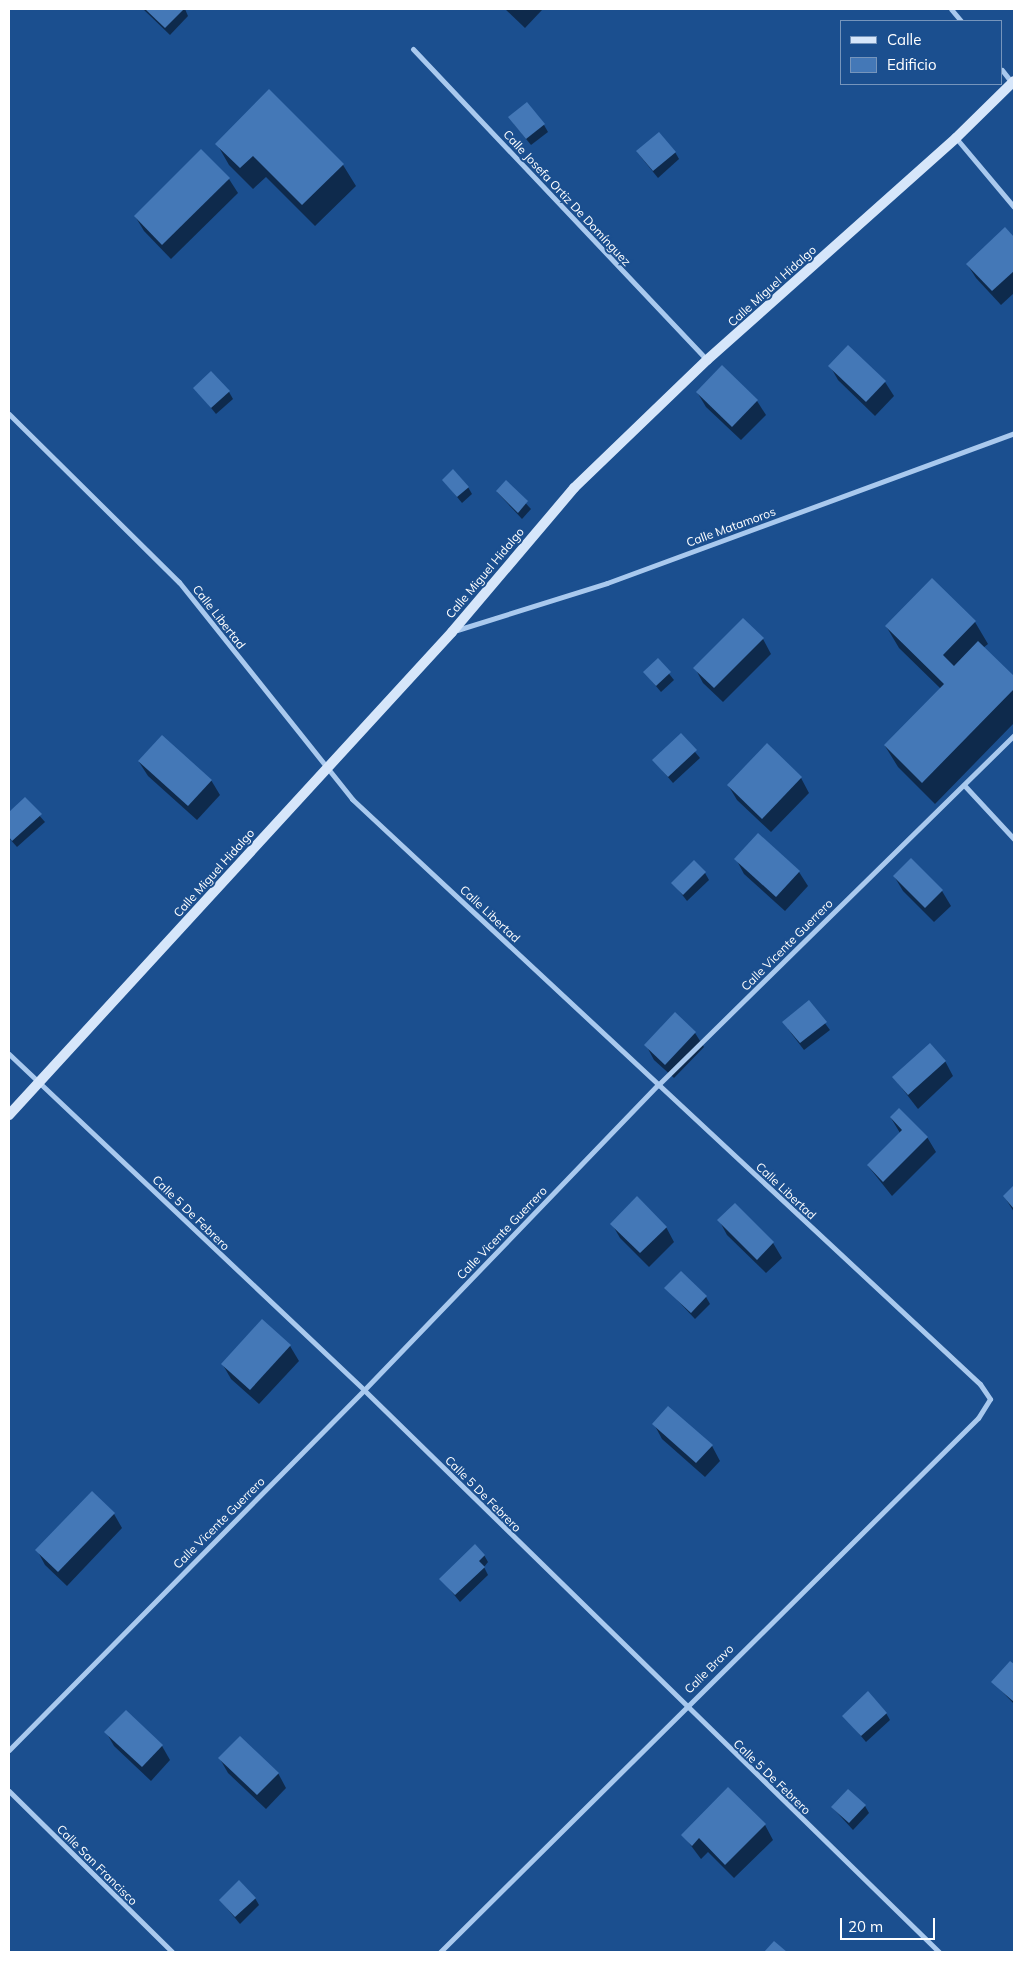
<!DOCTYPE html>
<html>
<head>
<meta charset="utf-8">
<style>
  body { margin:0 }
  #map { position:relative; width:1023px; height:1961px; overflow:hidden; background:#1b4f8f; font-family:Mulish,sans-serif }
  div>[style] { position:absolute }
  .shadow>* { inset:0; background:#0007 }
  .building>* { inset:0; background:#4478b7 }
  .street>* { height:5px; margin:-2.5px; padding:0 2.5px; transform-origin:2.5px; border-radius:2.5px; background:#a9c9ee }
  .secondary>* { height:10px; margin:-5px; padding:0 5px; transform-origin:5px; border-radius:5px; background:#d6e6fa }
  span { translate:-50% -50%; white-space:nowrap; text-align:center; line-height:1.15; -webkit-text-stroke:4px #1b4f8f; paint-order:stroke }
  .street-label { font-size:12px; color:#fff }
  .frame { position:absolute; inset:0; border:10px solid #fff; pointer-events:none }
  .legend { position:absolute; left:840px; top:20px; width:162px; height:65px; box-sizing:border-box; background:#1b4f8f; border:1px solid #7695bc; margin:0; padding:6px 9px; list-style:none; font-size:15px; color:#fff }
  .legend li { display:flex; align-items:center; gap:10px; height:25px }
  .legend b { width:25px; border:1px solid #7695bc }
  .scale { position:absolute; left:840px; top:1918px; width:95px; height:22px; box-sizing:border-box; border:2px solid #fff; border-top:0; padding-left:6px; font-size:15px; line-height:18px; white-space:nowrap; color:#fff; -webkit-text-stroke:4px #1b4f8f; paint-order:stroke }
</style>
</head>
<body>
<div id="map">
  <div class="shadow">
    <div style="clip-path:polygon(143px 9px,185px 9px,188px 16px,170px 35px)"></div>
    <div style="clip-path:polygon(505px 9px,541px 9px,542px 10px,525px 28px)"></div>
    <div style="clip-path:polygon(514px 124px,544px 125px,548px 132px,531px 145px)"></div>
    <div style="clip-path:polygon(217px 144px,343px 165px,356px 186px,315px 226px,266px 177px,253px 189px,229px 165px)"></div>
    <div style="clip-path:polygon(637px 152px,675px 152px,679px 159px,658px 178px)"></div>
    <div style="clip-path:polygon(229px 179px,238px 193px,171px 259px,144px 231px,135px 216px)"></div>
    <div style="clip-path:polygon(1005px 229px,1014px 239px,1014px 293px,1001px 305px,976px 278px,967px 264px)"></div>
    <div style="clip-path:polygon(830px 366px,885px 382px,894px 396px,875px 416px,838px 380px)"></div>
    <div style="clip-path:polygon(722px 367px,757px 401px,766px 415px,741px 440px,706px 407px,697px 392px)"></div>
    <div style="clip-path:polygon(195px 388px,229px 392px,233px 399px,216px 414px)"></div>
    <div style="clip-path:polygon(443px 480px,468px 487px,472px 494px,462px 503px)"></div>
    <div style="clip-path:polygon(506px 482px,531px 509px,522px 519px,497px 492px)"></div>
    <div style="clip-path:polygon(932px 580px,975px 622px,988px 644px,983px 648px,1014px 678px,1014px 723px,935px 804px,898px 767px,885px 746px,941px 689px,899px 648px,886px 626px)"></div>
    <div style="clip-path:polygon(763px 639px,771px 654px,723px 702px,703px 683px,695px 668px)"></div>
    <div style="clip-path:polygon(658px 660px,674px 680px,661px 692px,644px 672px)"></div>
    <div style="clip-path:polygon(681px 735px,700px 758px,673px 783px,654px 761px)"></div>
    <div style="clip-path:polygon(767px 745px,801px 778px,809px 793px,771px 832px,737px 800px,728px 785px)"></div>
    <div style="clip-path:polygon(139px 762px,211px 780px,220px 795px,197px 820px,148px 776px)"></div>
    <div style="clip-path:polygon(25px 799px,45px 822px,17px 847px,9px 838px,9px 813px)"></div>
    <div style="clip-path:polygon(758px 835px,799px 872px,808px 886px,785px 911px,744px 874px,736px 859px)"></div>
    <div style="clip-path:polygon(911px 860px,942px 891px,951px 906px,934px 922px,903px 891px,894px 876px)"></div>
    <div style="clip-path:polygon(705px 873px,709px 880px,687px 901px,673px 883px)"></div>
    <div style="clip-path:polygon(809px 1002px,830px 1030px,804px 1050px,788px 1029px)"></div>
    <div style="clip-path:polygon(695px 1033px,704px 1047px,674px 1078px,654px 1060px,646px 1045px)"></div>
    <div style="clip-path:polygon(945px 1061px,953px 1076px,918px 1109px,894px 1078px)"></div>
    <div style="clip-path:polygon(891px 1118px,927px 1137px,936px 1152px,892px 1196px,868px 1166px,900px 1133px)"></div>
    <div style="clip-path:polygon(1014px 1187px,1014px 1212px,1004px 1196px)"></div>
    <div style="clip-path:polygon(735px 1204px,773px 1243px,782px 1258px,766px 1273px,727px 1235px,719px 1220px)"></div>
    <div style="clip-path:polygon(612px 1224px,666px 1227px,674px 1242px,649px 1267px,620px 1238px)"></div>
    <div style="clip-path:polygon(666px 1288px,706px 1297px,710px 1304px,695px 1319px)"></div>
    <div style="clip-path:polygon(262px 1321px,290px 1346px,299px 1361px,259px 1404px,231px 1379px,223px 1365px)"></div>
    <div style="clip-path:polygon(654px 1424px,712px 1446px,720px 1461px,705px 1477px,662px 1439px)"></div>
    <div style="clip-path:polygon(114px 1514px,122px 1528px,67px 1586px,45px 1565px,37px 1550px)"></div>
    <div style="clip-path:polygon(484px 1555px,488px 1562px,484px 1567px,488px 1575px,460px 1602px,441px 1579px)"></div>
    <div style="clip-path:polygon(1010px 1662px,1014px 1666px,1014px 1704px,993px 1682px)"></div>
    <div style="clip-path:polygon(886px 1713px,890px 1720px,866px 1742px,844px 1716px)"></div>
    <div style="clip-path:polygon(106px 1732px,162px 1746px,170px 1760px,151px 1781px,114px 1746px)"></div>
    <div style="clip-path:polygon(220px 1759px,278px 1773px,286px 1788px,266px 1809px,228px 1773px)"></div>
    <div style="clip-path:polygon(865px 1806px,869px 1813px,853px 1830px,832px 1807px)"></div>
    <div style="clip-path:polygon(765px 1825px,773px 1840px,734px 1878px,708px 1852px,701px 1859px,683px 1835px)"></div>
    <div style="clip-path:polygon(255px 1898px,259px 1905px,240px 1924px,220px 1900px)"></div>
  </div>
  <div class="building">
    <div style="clip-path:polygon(145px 9px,184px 9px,165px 28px)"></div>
    <div style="clip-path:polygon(269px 89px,344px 164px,302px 205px,253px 156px,240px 168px,215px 144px)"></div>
    <div style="clip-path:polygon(527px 102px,545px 124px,526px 139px,508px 117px)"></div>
    <div style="clip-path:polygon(659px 132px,676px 152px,653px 171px,636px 151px)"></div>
    <div style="clip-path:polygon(201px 149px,230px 178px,162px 245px,134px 216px)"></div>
    <div style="clip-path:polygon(1005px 227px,1014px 237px,1014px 271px,992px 291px,966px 264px)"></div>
    <div style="clip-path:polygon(848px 345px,886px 381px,866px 402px,828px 366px)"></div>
    <div style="clip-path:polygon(722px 365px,758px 400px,732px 427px,696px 392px)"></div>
    <div style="clip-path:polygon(211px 371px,230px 391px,211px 408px,193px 388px)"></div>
    <div style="clip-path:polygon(453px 469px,469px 487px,457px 497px,442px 480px)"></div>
    <div style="clip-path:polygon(506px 480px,528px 501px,518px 513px,496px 491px)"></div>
    <div style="clip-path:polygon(932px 578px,976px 621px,943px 655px,954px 666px,978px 641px,1014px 676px,1014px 689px,922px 783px,884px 745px,944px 684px,885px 626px)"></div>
    <div style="clip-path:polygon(743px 618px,764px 638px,714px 688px,693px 668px)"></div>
    <div style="clip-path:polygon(658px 658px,671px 672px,656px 686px,643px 672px)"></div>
    <div style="clip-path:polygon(681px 733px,697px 750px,668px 777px,652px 760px)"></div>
    <div style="clip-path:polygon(162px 735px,212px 780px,188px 806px,138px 761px)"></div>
    <div style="clip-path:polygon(767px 743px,802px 777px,762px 819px,727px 785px)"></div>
    <div style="clip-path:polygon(25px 797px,42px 814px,12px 841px,9px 837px,9px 812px)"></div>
    <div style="clip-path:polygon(758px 833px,800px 871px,776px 897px,734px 859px)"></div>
    <div style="clip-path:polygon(911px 858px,943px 890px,925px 908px,893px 876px)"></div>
    <div style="clip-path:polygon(694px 860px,706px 872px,683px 895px,671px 883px)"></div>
    <div style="clip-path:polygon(809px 1000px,827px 1022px,800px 1043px,782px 1022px)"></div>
    <div style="clip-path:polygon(675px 1012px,696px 1032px,665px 1065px,644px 1045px)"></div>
    <div style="clip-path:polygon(930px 1043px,946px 1061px,908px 1095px,892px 1077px)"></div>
    <div style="clip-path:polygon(899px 1108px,928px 1137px,883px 1182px,867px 1165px,902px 1130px,890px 1117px)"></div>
    <div style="clip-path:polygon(1014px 1185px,1014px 1209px,1003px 1196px)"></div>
    <div style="clip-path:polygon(637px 1196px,667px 1227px,640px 1253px,610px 1224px)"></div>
    <div style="clip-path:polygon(735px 1203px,774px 1242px,757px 1260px,717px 1220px)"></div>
    <div style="clip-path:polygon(681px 1271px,707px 1296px,691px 1313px,664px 1288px)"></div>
    <div style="clip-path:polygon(262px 1319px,291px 1345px,250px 1390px,221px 1364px)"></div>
    <div style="clip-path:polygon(668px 1406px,713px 1445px,696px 1463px,652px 1424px)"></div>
    <div style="clip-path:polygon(92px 1491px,115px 1513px,58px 1572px,35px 1550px)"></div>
    <div style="clip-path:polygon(475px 1544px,485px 1555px,479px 1561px,485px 1567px,455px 1595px,439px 1579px)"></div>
    <div style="clip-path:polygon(1010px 1661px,1014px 1664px,1014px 1702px,991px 1682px)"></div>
    <div style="clip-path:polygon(868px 1691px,887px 1713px,861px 1736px,842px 1716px)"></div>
    <div style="clip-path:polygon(126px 1710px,163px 1745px,142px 1767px,104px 1732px)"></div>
    <div style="clip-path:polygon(240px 1736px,279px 1773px,257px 1795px,218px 1758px)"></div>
    <div style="clip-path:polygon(728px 1787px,766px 1824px,725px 1865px,699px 1838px,692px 1846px,681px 1835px)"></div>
    <div style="clip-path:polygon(848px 1789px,866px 1805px,849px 1823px,831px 1807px)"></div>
    <div style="clip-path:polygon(239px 1880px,256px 1898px,235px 1917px,219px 1900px)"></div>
    <div style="clip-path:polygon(774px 1941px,787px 1952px,764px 1952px)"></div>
  </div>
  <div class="street">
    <div style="left:951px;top:9px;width:16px;rotate:50deg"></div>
    <div style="left:413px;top:49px;width:428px;rotate:46.6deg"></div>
    <div style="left:1002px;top:70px;width:16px;rotate:52deg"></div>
    <div style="left:956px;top:138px;width:90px;rotate:50deg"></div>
    <div style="left:9px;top:414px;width:239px;rotate:44.7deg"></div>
    <div style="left:179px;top:582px;width:278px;rotate:51.4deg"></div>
    <div style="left:352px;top:799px;width:858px;rotate:42.97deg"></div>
    <div style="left:980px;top:1384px;width:18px;rotate:56deg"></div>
    <div style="left:990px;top:1399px;width:22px;rotate:122deg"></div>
    <div style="left:978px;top:1418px;width:758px;rotate:135.21deg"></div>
    <div style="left:457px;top:630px;width:157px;rotate:-17.4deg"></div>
    <div style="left:607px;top:583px;width:434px;rotate:-20.2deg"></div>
    <div style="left:964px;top:785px;width:74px;rotate:47.2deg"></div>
    <div style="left:9px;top:1054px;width:489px;rotate:43.4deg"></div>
    <div style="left:364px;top:1390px;width:804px;rotate:44.34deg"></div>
    <div style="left:9px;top:1750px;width:506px;rotate:-45.4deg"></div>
    <div style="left:364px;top:1390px;width:424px;rotate:-46.1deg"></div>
    <div style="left:658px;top:1085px;width:499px;rotate:-44.5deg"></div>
    <div style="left:9px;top:1791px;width:229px;rotate:44.6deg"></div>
  </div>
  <div class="secondary">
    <div style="left:9px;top:1115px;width:655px;rotate:-47.47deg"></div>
    <div style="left:452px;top:632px;width:189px;rotate:-49.7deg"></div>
    <div style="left:574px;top:488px;width:185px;rotate:-43.9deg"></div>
    <div style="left:707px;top:360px;width:334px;rotate:-41.7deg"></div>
    <div style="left:956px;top:138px;width:81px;rotate:-44.5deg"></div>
  </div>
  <div class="street-label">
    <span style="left:567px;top:198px;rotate:47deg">Calle Josefa Ortiz De Domínguez</span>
    <span style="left:772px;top:286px;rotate:-42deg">Calle Miguel Hidalgo</span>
    <span style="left:731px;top:527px;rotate:-20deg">Calle Matamoros</span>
    <span style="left:485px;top:573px;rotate:-50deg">Calle Miguel Hidalgo</span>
    <span style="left:219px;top:617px;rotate:52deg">Calle Libertad</span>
    <span style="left:214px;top:873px;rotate:-48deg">Calle Miguel Hidalgo</span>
    <span style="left:490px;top:914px;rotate:43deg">Calle Libertad</span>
    <span style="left:787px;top:945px;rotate:-45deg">Calle Vicente Guerrero</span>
    <span style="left:786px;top:1191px;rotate:43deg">Calle Libertad</span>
    <span style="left:191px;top:1213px;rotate:44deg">Calle 5 De Febrero</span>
    <span style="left:502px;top:1233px;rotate:-46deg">Calle Vicente Guerrero</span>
    <span style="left:483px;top:1494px;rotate:45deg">Calle 5 De Febrero</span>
    <span style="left:219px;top:1523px;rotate:-45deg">Calle Vicente Guerrero</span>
    <span style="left:709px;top:1669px;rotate:-45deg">Calle Bravo</span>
    <span style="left:772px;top:1777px;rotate:44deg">Calle 5 De Febrero</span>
    <span style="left:97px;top:1865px;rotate:45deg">Calle San Francisco</span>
  </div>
  <div class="frame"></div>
  <ul class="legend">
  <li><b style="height:6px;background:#d6e6fa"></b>Calle</li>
  <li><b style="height:14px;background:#4478b7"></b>Edificio</li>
  </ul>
  <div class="scale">20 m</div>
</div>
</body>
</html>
